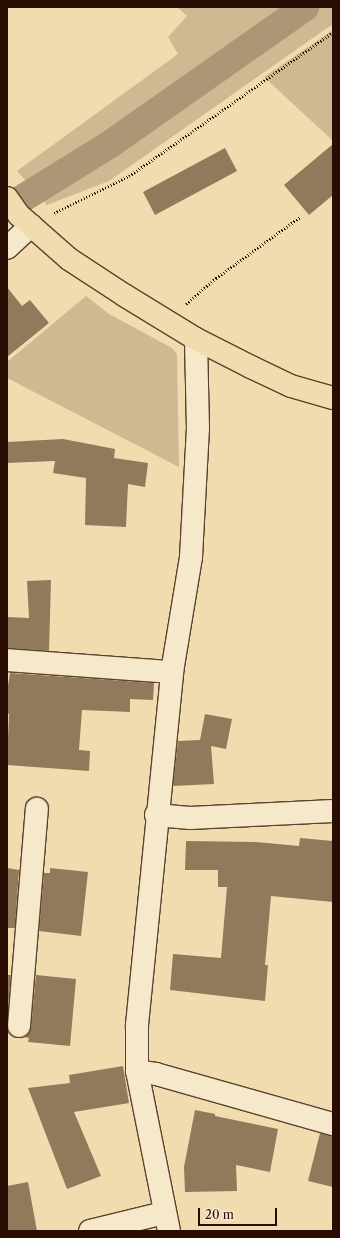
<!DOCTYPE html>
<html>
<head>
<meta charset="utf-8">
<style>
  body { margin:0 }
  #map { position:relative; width:340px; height:1238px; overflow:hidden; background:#f1dcaf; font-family:"Libre Caslon Text",serif }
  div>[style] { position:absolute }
  .green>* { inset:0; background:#cfb992 }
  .canal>* { height:28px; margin:-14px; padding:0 14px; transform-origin:14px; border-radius:14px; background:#ad9675 }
  .building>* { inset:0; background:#91795c }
  .path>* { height:2.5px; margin-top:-1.25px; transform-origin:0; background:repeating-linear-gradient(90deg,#290d03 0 1px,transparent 0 3px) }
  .roads { filter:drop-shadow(1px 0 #5b412e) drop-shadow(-1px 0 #5b412e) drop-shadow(0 1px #5b412e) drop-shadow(0 -1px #5b412e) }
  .minor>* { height:22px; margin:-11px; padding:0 11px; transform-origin:11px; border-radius:11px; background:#f6e8cb }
  .major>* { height:22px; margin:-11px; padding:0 11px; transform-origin:11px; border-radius:11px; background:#f1dcaf }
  span { translate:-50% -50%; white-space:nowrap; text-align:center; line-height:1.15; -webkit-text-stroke:4px #f6e8cb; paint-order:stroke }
  .frame { position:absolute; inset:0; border:8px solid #290d03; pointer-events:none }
  .scale { position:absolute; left:198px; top:1208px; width:79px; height:18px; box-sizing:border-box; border:2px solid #290d03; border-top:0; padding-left:5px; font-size:12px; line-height:14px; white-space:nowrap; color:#290d03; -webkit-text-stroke:3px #f6e8cb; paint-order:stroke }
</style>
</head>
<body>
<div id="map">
  <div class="green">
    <div style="clip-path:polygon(177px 7px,333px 7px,333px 24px,109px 181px,47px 205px,17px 171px,178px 54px,168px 37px,187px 16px)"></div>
    <div style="clip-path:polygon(333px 30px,333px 141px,264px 77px)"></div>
    <div style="clip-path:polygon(86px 296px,109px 314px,172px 348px,177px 354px,179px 467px,7px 378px,7px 362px)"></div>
  </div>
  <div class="canal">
    <div style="left:7px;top:208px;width:120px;rotate:-31.7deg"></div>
    <div style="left:109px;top:145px;width:240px;rotate:-35.1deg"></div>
  </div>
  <div class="building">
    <div style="clip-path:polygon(333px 144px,333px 195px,309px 215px,284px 185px)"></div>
    <div style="clip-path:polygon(225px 148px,237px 171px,155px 215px,143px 192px)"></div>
    <div style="clip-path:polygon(7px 287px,22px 306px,30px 300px,49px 323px,7px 357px)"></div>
    <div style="clip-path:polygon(63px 439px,115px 449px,114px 458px,148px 463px,145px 487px,128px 484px,126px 527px,85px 525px,86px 478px,53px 473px,55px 461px,7px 463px,7px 442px)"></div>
    <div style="clip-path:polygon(51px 580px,49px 651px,7px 648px,7px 617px,29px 618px,27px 581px)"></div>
    <div style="clip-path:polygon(10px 673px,154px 683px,153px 700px,130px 699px,130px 712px,82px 710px,79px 750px,90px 751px,89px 771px,7px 765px,9px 714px,7px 713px,7px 692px)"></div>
    <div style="clip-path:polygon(205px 714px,232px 719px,226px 749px,211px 746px,214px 784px,173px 786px,178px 741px,200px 740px)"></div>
    <div style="clip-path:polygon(300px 838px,333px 841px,333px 902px,271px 896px,265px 965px,268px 965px,265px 1001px,170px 990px,173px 954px,221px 958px,227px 887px,218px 887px,218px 870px,185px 870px,186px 841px,256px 842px,299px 846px)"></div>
    <div style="clip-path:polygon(7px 868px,19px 870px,15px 928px,7px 928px)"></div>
    <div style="clip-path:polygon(50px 868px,88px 872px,81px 936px,39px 931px,44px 873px,50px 873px)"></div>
    <div style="clip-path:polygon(7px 975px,11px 975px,7px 1019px)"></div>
    <div style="clip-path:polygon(36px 975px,76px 979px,70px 1046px,28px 1042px,29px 1038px,24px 1037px,31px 1027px)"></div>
    <div style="clip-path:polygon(123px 1066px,129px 1103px,74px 1112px,101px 1176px,67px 1189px,28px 1088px,70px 1083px,69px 1075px)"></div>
    <div style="clip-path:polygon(195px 1110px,215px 1114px,215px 1116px,278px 1129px,270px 1172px,236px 1165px,237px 1191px,185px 1192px,184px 1167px)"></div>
    <div style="clip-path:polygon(320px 1133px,333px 1136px,333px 1187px,308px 1181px)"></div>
    <div style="clip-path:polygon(28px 1182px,37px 1231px,7px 1231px,7px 1186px)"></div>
  </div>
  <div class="path">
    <div style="left:54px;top:213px;width:84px;rotate:-26.3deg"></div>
    <div style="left:129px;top:176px;width:250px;rotate:-35.2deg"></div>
    <div style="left:186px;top:304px;width:40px;rotate:-41deg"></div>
    <div style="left:216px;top:278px;width:104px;rotate:-36deg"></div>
  </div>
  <div class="roads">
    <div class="minor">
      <div style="left:7px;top:248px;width:33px;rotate:-43deg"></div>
      <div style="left:7px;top:660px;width:165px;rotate:4.2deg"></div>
      <div style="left:156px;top:815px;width:34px;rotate:5deg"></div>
      <div style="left:190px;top:818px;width:143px;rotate:-2.8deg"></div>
      <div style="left:19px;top:1026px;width:218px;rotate:-85.3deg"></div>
      <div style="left:137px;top:1071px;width:19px;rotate:9deg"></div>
      <div style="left:156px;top:1074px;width:184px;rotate:15.8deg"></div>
      <div style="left:90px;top:1231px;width:76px;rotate:-13.7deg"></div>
      <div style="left:169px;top:1231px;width:163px;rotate:-101.3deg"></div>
      <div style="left:137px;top:1071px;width:46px;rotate:-90deg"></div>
      <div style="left:137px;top:1025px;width:355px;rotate:-84.3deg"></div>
      <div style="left:172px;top:672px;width:117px;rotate:-80.6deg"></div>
      <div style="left:191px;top:557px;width:128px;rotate:-86.9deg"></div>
      <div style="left:198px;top:429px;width:90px;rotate:-91.3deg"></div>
    </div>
    <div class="major">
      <div style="left:7px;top:198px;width:21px;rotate:55deg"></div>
      <div style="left:19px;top:215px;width:67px;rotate:41.3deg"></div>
      <div style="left:69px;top:259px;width:66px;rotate:33.2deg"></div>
      <div style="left:124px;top:295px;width:84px;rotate:31.4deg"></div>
      <div style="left:196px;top:339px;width:62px;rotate:27deg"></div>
      <div style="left:251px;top:367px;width:44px;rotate:25.4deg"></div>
      <div style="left:291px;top:386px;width:44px;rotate:15.9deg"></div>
    </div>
  </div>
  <div class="frame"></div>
  <div class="scale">20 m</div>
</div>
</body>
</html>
